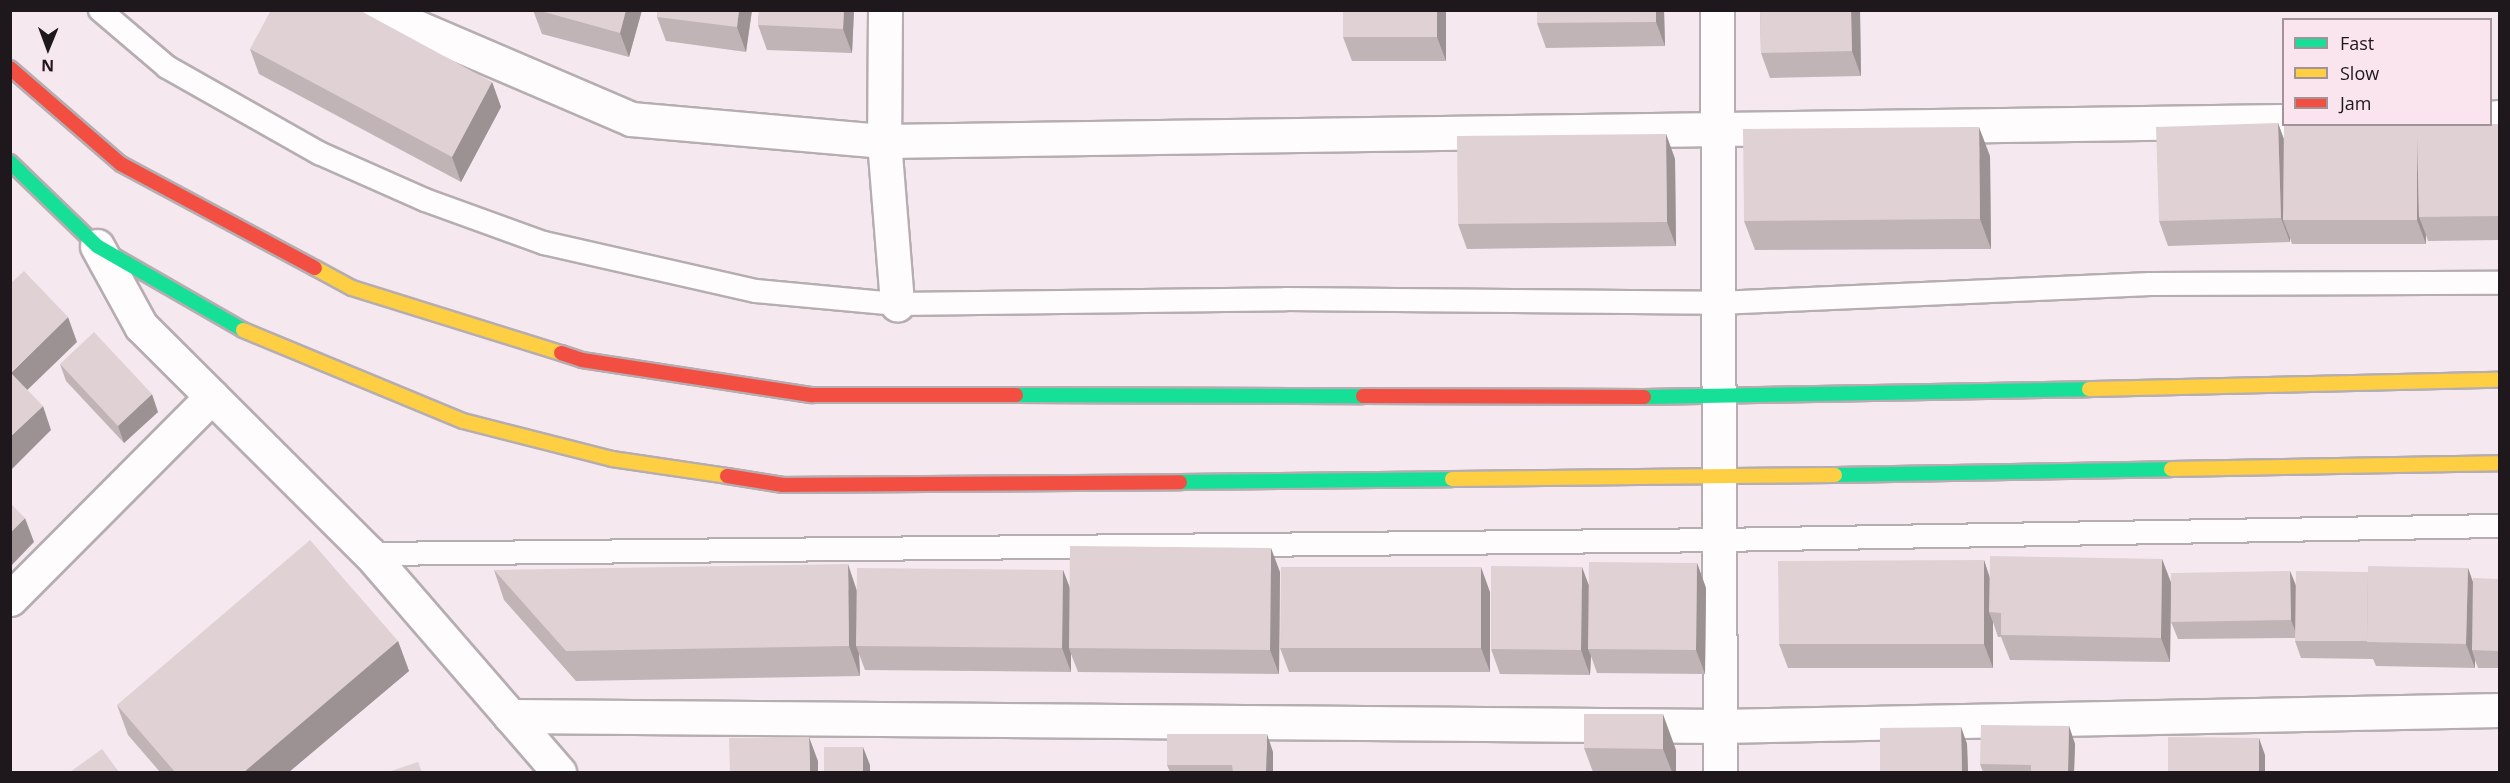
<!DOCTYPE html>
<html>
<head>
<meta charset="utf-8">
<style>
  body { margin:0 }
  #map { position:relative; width:2510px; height:783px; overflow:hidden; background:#f5e9ef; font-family:"Open Sans",sans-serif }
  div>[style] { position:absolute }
  .roads { filter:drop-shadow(2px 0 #b6adb1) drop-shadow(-2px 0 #b6adb1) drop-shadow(0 2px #b6adb1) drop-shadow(0 -2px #b6adb1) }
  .lane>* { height:22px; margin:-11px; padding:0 11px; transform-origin:11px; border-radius:11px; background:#fefcfd }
  .street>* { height:33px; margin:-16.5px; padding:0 16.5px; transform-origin:16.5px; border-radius:16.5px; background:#fefcfd }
  .fast>* { height:14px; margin:-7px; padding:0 7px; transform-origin:7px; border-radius:7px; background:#16e098 }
  .slow>* { height:14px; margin:-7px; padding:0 7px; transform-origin:7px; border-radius:7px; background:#ffcf43 }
  .jam>* { height:14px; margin:-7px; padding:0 7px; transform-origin:7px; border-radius:7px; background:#f24e42 }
  .wall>* { inset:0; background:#c0b4b6 }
  .shaded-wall>* { inset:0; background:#9c9294 }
  .building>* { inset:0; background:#dfd1d4 }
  span { translate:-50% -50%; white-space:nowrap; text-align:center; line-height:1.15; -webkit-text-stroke:4.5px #fae4ee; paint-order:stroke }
  .frame { position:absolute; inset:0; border:12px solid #1e171b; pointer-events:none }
  .legend { position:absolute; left:2282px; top:18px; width:210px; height:108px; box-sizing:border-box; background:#fae4ee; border:2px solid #a2929a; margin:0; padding:8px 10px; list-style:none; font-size:18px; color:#1e171b }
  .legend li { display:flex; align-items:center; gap:12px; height:30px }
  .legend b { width:30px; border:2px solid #a2929a }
  .north { position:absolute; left:18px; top:18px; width:60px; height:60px; -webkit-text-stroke:4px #fae4ee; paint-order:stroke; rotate:181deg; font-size:16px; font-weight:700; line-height:24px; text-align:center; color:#1e171b }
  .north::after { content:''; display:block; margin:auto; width:21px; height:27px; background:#1e171b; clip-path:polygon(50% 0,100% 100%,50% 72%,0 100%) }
</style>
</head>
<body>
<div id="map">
  <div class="roads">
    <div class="lane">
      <div style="left:100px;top:10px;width:88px;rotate:40.4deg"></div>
      <div style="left:167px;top:67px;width:175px;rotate:29.5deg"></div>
      <div style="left:319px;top:153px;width:116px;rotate:23.9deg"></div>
      <div style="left:425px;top:200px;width:127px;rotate:19.9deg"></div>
      <div style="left:544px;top:243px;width:217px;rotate:12.8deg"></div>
      <div style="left:756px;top:291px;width:142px;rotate:5.3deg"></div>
      <div style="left:897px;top:304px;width:389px;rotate:-0.7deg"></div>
      <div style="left:1286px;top:299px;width:432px;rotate:0.5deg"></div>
      <div style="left:1718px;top:303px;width:433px;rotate:-2.5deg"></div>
      <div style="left:2151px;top:284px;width:349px;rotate:-0.2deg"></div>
      <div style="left:370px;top:554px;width:1349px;rotate:-0.59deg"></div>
      <div style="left:1719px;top:540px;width:781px;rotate:-1.03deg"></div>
    </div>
    <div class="street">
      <div style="left:377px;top:10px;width:276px;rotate:23.2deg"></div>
      <div style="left:631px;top:119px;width:254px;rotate:5deg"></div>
      <div style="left:884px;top:141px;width:1400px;rotate:-0.82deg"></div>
      <div style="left:885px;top:10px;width:131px;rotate:90.4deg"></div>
      <div style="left:884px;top:141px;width:164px;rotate:85.4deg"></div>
      <div style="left:1717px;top:10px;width:762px;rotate:89.77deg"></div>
      <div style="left:2490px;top:118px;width:10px;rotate:-6deg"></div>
      <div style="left:97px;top:246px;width:91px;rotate:61.2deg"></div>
      <div style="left:141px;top:326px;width:323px;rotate:44.9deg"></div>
      <div style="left:370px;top:554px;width:289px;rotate:49.1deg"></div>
      <div style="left:10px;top:599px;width:286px;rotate:-45.1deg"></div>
      <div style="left:510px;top:716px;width:1210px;rotate:0.47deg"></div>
      <div style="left:1720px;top:726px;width:780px;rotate:-1.18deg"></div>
    </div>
    <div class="fast">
      <div style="left:10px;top:162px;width:121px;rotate:44deg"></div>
      <div style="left:97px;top:246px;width:168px;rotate:29.9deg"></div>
      <div style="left:1016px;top:395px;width:347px;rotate:0.2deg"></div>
      <div style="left:1644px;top:397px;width:445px;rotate:-1deg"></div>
      <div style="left:1835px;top:475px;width:336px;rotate:-1deg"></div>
      <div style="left:1180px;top:482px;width:272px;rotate:-0.6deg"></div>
    </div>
    <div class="slow">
      <div style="left:315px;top:268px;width:42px;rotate:28.4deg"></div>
      <div style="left:352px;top:288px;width:219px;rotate:17.3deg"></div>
      <div style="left:243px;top:330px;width:238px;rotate:22.5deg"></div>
      <div style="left:463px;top:421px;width:154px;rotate:14.3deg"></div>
      <div style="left:612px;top:459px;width:116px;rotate:8.4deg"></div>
      <div style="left:2089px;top:389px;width:411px;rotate:-1.3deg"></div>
      <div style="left:2171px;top:469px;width:329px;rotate:-1deg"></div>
      <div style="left:1452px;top:479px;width:383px;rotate:-0.6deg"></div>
    </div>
    <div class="jam">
      <div style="left:10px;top:68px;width:147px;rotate:40.9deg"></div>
      <div style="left:121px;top:164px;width:220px;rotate:28.2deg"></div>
      <div style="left:561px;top:353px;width:22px;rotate:18deg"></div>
      <div style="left:582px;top:360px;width:233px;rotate:8.7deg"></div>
      <div style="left:812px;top:395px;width:204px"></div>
      <div style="left:1363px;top:396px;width:281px;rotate:0.2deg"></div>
      <div style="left:727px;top:476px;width:57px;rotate:9.1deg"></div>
      <div style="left:783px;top:485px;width:397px;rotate:-0.4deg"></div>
    </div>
  </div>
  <div class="wall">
    <div style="clip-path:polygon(533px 10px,642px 10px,629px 57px,542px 34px)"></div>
    <div style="clip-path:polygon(658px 10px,752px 10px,746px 52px,666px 41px,657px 17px)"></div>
    <div style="clip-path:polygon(759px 10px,854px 10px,852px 53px,767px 50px,758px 25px)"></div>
    <div style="clip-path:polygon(1446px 10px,1446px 61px,1352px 61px,1343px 37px)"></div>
    <div style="clip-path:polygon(1664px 10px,1665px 46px,1546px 48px,1537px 23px)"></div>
    <div style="clip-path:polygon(1760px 10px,1860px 10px,1861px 76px,1770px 78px,1761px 53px)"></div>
    <div style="clip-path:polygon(250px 49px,492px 82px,501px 107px,461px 182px,259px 74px)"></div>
    <div style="clip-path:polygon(2278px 123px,2284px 139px,2499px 124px,2499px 240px,2428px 241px,2426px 235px,2426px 244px,2292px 244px,2290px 238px,2290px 242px,2168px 246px,2159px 221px)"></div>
    <div style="clip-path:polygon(1666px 134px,1675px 159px,1676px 246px,1467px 249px,1458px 224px)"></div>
    <div style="clip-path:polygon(1990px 156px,1991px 249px,1755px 250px,1744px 221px)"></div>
    <div style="clip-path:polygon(60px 364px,158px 412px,124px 443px,66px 381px)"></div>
    <div style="clip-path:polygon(2162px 559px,2171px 582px,2290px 571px,2296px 585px,2368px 572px,2468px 568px,2473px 584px,2499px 579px,2499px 668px,2478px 668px,2475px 660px,2475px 668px,2376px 666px,2373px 659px,2301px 658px,2295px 641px,2295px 638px,2178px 639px,2171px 622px,2171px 596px,2170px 662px,2010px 660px,2001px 637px,1998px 637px,1993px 622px,1993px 668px,1788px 668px,1779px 644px,1984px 560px,1990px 578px)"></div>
    <div style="clip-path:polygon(1697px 563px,1706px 588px,1705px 674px,1597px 673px,1591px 656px,1590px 675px,1500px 674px,1491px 649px,1589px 584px)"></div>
    <div style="clip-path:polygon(494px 570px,857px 590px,1063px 570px,1070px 588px,1280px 572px,1279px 674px,1078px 672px,1071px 654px,1071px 672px,865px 670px,859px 654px,860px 676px,576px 681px,504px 600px)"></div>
    <div style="clip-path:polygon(1490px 592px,1490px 672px,1289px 672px,1280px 648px)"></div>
    <div style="clip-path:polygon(398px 641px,409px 671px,289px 772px,160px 772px,128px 735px,117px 705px)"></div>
    <div style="clip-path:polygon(1584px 714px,1676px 750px,1676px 772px,1593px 772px,1584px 748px)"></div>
    <div style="clip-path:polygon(2069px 726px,2075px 744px,2074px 772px,1983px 772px,1980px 764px)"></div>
    <div style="clip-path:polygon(1961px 727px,1967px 744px,1968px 772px,1881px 772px,1880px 771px)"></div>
    <div style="clip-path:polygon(1273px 752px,1273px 772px,1170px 772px,1167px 765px)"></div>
  </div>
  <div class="shaded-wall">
    <div style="clip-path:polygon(626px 10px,642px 10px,629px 57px,620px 33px)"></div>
    <div style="clip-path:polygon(739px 10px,752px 10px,746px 52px,737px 27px)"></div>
    <div style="clip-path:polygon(844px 10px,854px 10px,852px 53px,843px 29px)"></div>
    <div style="clip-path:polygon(1437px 10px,1446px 10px,1446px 61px,1437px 37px)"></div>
    <div style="clip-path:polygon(1656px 10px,1664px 10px,1665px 46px,1656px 22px)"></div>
    <div style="clip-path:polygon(1851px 10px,1860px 10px,1861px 76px,1852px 51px)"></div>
    <div style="clip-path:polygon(492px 82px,501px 107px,461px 182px,452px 157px)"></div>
    <div style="clip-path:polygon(2278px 123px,2287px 148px,2283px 220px,2290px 238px,2290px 242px,2281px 218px)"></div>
    <div style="clip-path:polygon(1979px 127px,1990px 156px,1991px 249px,1980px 219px)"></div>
    <div style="clip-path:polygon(1666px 134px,1675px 159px,1676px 246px,1667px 222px)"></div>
    <div style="clip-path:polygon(2417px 136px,2419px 217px,2426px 235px,2426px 244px,2417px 220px)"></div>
    <div style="clip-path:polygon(68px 317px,77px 342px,19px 398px,11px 373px)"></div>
    <div style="clip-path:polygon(152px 394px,158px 412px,124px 443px,118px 426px)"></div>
    <div style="clip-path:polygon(43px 406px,51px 430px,10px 471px,10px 437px)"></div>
    <div style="clip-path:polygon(25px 518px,34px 542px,10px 567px,10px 533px)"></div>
    <div style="clip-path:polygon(1271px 548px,1280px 572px,1279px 674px,1270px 650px)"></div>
    <div style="clip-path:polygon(2162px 559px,2171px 583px,2170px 662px,2161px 638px)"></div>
    <div style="clip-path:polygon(1984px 560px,1992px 585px,1989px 612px,1993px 622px,1993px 668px,1984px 644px)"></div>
    <div style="clip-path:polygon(1697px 563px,1706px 588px,1705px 674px,1696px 650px)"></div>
    <div style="clip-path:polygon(848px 564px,858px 594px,856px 646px,859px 654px,860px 676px,849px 646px)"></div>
    <div style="clip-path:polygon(1481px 567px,1490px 592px,1490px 672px,1481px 648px)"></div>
    <div style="clip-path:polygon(1582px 567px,1591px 591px,1588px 649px,1591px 656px,1590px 675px,1581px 650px)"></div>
    <div style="clip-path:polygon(2468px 568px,2477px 593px,2472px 650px,2475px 660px,2475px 668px,2466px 644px)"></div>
    <div style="clip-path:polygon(1063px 570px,1072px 594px,1069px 648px,1071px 654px,1071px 672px,1062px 648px)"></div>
    <div style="clip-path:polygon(2290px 571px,2297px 589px,2298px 638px,2291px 620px)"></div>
    <div style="clip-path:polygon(398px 641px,409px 671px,289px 772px,244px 772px)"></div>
    <div style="clip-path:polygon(1663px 714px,1676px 750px,1676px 772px,1672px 772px,1663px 749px)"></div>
    <div style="clip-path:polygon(2069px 726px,2075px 744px,2074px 772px,2068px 772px)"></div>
    <div style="clip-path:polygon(1961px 727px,1967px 744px,1968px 772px,1962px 772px)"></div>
    <div style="clip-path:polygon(1267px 734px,1273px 752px,1273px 772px,1266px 772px)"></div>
    <div style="clip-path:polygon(809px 737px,818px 761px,818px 772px,810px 772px)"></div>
    <div style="clip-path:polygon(2259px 738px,2265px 755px,2265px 772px,2259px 772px)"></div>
    <div style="clip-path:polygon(863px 747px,870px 765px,870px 772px,863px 772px)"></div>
  </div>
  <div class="building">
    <div style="clip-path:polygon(271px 10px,359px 10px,492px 82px,452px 157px,250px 49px)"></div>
    <div style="clip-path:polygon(537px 10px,626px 10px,620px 33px)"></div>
    <div style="clip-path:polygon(658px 10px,739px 10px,737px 27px,657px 17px)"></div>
    <div style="clip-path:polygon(759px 10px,844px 10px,843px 29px,758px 25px)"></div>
    <div style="clip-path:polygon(1343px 10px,1437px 10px,1437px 37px,1343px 37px)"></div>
    <div style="clip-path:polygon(1537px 10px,1656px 10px,1656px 22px,1537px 23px)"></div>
    <div style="clip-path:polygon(1760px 10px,1851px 10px,1852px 51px,1761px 53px)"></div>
    <div style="clip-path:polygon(2278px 123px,2281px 218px,2159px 221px,2156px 127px)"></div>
    <div style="clip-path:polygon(2284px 124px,2499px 124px,2499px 216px,2419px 217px,2417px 136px,2417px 220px,2283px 220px)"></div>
    <div style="clip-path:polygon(1979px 127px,1980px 219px,1744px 221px,1743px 129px)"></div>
    <div style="clip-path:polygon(1666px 134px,1667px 222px,1458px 224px,1457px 136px)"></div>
    <div style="clip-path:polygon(24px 271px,68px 317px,11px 373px,43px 406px,10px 437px,10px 284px)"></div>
    <div style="clip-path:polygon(94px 332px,152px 394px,118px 426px,60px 364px)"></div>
    <div style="clip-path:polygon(10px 503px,25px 518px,10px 533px)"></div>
    <div style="clip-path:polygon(310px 540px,398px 641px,244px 772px,175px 772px,117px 705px)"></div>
    <div style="clip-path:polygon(1070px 546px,1271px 548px,1270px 650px,1069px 648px)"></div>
    <div style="clip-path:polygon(1990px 556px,2162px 559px,2161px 638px,2001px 635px,2001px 613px,1989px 612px)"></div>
    <div style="clip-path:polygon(1984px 560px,1984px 644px,1779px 644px,1778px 561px)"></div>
    <div style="clip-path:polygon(1589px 562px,1697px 563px,1696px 650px,1588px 649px)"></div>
    <div style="clip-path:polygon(848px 564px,849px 646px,566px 651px,494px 570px)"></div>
    <div style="clip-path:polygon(1491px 566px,1582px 567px,1581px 650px,1491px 649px)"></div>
    <div style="clip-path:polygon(2368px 566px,2468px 568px,2466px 644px,2367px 642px)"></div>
    <div style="clip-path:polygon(1281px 567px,1481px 567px,1481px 648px,1280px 648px)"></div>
    <div style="clip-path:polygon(857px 568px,1063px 570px,1062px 648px,856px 646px)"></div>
    <div style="clip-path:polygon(2290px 571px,2291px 620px,2171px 622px,2171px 573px)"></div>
    <div style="clip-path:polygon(2296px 571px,2368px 572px,2367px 641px,2295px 641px)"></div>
    <div style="clip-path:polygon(2473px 578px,2499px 579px,2499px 651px,2472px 650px)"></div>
    <div style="clip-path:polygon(1584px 714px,1663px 714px,1663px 749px,1584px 748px)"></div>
    <div style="clip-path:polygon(1981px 725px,2069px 726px,2068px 772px,2031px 772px,2031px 765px,1980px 764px)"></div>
    <div style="clip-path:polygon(1961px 727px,1962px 772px,1932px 772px,1932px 771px,1880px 771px,1880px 728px)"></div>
    <div style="clip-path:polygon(1167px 734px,1267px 734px,1266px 772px,1233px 772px,1232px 765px,1167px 765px)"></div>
    <div style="clip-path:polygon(809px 737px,810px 772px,730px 772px,729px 738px)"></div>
    <div style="clip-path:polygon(2168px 737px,2259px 738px,2259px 772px,2168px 772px)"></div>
    <div style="clip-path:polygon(824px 747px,863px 747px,863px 772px,824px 772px)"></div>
    <div style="clip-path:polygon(102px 749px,119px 772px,70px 772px)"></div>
    <div style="clip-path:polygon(418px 762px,422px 772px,388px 772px)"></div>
    <div style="clip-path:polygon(2467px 771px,2499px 771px,2499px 772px,2467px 772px)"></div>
  </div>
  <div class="frame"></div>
  <ul class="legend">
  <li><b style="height:8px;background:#16e098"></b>Fast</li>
  <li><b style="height:8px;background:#ffcf43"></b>Slow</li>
  <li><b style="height:8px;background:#f24e42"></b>Jam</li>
  </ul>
  <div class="north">N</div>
</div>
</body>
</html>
